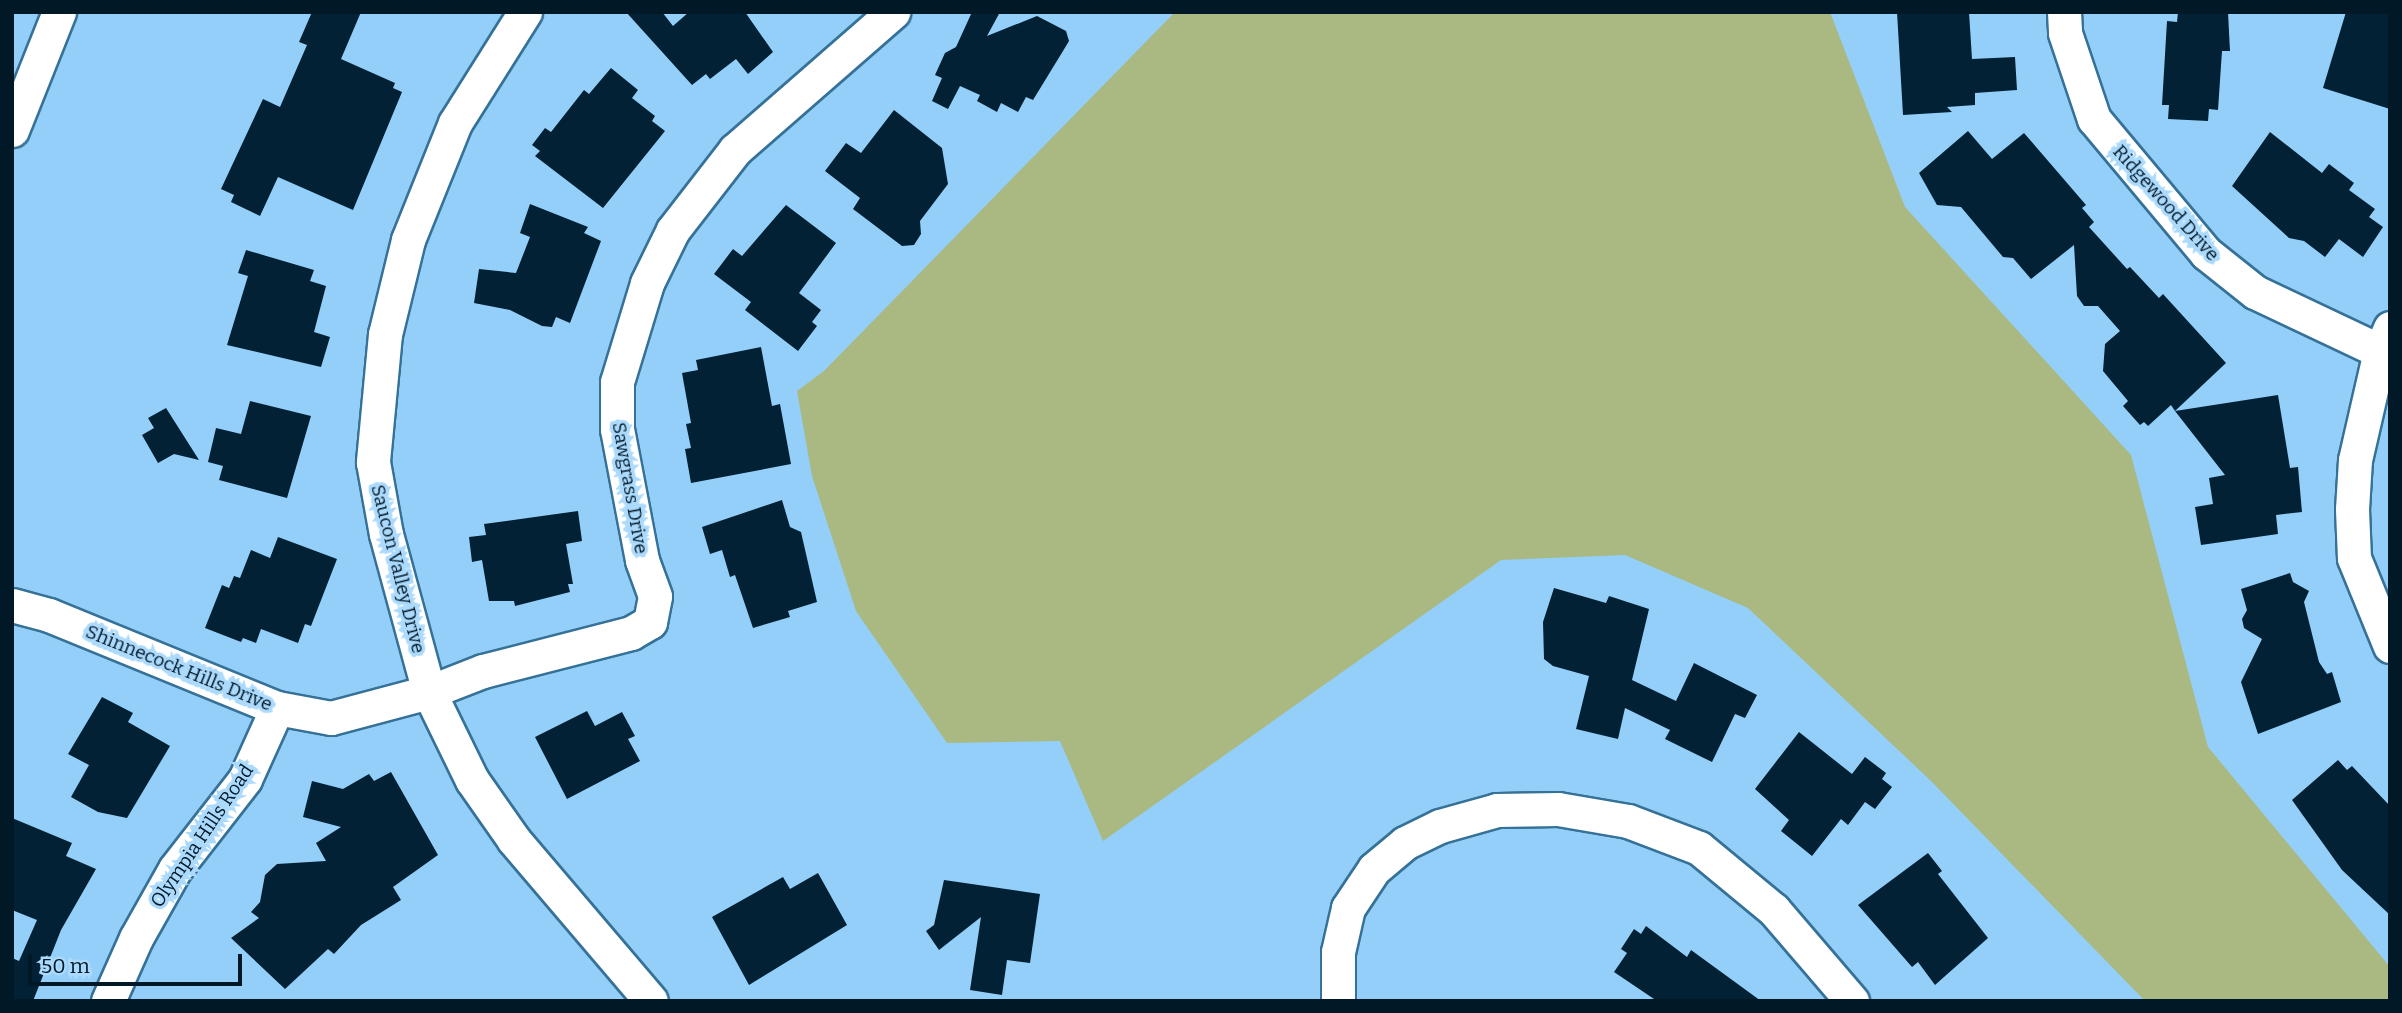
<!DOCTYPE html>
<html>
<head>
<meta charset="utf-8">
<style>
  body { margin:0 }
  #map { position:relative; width:2402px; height:1013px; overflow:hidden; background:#93cff9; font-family:Bitter,serif }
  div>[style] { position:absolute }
  .green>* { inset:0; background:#aab881 }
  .building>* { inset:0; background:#022134 }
  .roads { filter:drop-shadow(2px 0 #367197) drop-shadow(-2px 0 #367197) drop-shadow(0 2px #367197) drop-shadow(0 -2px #367197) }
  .minor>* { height:33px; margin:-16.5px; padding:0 16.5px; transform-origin:16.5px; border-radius:16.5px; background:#fff }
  span { translate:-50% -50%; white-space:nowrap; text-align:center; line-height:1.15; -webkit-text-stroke:7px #abdafd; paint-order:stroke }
  .street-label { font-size:19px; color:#011827 }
  .frame { position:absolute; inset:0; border:14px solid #011827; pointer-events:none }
  .scale { position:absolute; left:28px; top:954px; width:214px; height:32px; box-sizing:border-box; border:4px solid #011827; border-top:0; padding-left:9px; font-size:21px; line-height:24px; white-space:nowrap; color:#011827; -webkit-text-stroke:5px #abdafd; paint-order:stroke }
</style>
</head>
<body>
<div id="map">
  <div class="green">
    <div style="clip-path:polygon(1175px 12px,1830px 12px,1905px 207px,2131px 455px,2208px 747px,2390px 967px,2390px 1001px,2145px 1001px,1931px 781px,1748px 608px,1625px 555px,1501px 560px,1103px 841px,1060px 741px,947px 743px,856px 611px,812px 476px,797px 391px,824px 371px)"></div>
  </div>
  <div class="building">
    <div style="clip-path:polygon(312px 12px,361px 12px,341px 59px,395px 83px,393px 88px,402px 92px,353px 210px,278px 177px,260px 216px,231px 202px,234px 195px,221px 189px,263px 99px,280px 107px,307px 45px,299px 42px)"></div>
    <div style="clip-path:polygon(626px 12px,662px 12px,673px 26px,689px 12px,745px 12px,773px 52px,748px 74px,736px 59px,710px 79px,706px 74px,692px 85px)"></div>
    <div style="clip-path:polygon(972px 12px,1000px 12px,987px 36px,1037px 16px,1066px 31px,1069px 41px,1063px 51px,1033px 100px,1026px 97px,1018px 112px,1001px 103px,997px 112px,977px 101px,980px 95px,960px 86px,948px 109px,932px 101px,942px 78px,935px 75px,945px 53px,956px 47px)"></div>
    <div style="clip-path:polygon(1897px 12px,1969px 12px,1972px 59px,2015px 57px,2017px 90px,1975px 93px,1975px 105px,1947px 107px,1952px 112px,1903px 115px)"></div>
    <div style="clip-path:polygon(2178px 12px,2228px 12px,2230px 51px,2222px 51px,2218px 110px,2209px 109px,2208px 121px,2168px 119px,2169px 105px,2162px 105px,2167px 21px,2177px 22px)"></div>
    <div style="clip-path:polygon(2346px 12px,2390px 12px,2390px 109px,2323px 88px)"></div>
    <div style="clip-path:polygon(611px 68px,638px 90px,632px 98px,655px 116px,652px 121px,665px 131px,603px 208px,535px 156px,540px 151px,532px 145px,545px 128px,551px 132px,584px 90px,589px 94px)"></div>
    <div style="clip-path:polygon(894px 110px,942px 148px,948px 184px,920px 221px,921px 234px,914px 245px,902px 246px,853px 209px,860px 198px,825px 171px,846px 143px,861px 153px)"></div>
    <div style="clip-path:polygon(1968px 131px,1992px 159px,2024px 133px,2086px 205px,2082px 208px,2094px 222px,2089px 227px,2127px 269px,2130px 267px,2159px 298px,2163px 294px,2226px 363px,2175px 411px,2171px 405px,2148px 426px,2144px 422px,2140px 425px,2123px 406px,2128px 401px,2103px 371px,2105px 344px,2120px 331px,2098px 306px,2084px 306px,2077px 296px,2074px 245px,2031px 279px,2013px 258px,2003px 257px,1961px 207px,1937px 205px,1919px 173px)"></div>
    <div style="clip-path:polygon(2270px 132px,2322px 173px,2329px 164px,2354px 183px,2349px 190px,2375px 209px,2369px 217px,2383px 227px,2363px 257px,2339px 239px,2325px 257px,2304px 241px,2289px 238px,2232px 186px)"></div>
    <div style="clip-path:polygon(530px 204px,588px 227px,584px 233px,601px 241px,570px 323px,556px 317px,552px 327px,542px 326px,510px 310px,474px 303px,479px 269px,516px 273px,530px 237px,520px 233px)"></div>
    <div style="clip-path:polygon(786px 205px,836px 243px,799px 293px,821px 310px,812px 322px,817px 326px,798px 351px,745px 310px,751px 302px,714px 274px,733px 249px,742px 256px)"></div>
    <div style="clip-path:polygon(246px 250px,314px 270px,310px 281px,326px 286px,314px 332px,330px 337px,321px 367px,227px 345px,248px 276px,238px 273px)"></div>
    <div style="clip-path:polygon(761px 347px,772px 406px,780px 404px,791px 464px,691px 483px,685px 449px,691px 448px,686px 424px,691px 423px,682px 373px,698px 370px,696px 360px)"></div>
    <div style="clip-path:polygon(2278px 395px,2290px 468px,2298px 467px,2302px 512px,2276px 515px,2278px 534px,2201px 545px,2195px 507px,2213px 504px,2209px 478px,2225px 475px,2175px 411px)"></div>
    <div style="clip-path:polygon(250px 401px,311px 416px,287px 498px,219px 480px,223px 466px,208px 462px,216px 428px,241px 434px)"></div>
    <div style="clip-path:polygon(166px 408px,199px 460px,174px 454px,158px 463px,142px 435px,154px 428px,148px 418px)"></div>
    <div style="clip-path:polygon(782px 500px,790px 527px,801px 532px,817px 602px,788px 611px,790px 617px,753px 628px,735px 575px,730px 577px,722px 550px,710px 554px,702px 527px)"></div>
    <div style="clip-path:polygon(578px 511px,582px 541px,566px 544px,573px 584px,568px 584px,570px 592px,515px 606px,514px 601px,489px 601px,482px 560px,472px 562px,469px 537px,486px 535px,484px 524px)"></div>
    <div style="clip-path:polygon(278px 537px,337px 559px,311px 626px,305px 624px,298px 643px,261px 629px,256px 643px,243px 638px,241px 642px,205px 628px,222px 585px,229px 588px,234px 576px,240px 578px,251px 550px,270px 558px)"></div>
    <div style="clip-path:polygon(2290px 573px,2293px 582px,2309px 591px,2304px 602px,2319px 662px,2327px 674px,2332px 672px,2341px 702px,2258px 734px,2241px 682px,2262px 639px,2244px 628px,2242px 619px,2247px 610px,2241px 589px)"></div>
    <div style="clip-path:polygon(1554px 588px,1606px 603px,1609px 596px,1649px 609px,1632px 680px,1676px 701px,1694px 663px,1757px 695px,1745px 718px,1735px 714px,1712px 762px,1665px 739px,1670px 730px,1625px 708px,1618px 739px,1576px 729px,1589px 676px,1553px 666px,1544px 659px,1543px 622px)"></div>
    <div style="clip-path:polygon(102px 697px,133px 713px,128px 722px,170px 746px,127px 818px,98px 812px,71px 797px,89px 765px,68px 754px)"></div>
    <div style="clip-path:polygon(587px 711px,595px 726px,622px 712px,635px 736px,628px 739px,640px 761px,567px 799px,535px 737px)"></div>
    <div style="clip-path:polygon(1799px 732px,1852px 774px,1865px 757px,1886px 773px,1882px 779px,1892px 787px,1875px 809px,1865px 802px,1848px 825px,1841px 819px,1812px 856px,1781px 831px,1789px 820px,1755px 789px)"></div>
    <div style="clip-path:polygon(2338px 760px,2347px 770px,2352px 766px,2390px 806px,2390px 915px,2342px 870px,2292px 800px)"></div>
    <div style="clip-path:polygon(391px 772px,438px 855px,393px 887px,401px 900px,361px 925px,334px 954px,328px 949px,285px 989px,231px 938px,259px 918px,251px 912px,260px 902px,265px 875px,277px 864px,326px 861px,316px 843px,341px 827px,303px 817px,312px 781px,343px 789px,369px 774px,374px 781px)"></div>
    <div style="clip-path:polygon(12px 818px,72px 843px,66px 856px,96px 869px,61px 930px,33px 1001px,12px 1001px,12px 958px,19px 961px,37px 920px,12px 910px)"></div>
    <div style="clip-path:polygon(1928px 853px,1942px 871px,1938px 874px,1988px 938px,1935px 985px,1918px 962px,1912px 967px,1858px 905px)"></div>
    <div style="clip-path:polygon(818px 873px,847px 925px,749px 985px,712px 917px,783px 877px,790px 889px)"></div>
    <div style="clip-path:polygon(944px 880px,1040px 894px,1030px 963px,1007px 960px,1002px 995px,970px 990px,981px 917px,939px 950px,926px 931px,934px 925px)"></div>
    <div style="clip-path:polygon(1646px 926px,1687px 957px,1691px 950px,1761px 1001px,1657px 1001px,1614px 972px,1627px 953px,1621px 949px,1634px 929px,1641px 934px)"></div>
  </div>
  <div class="roads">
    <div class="minor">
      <div style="left:525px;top:12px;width:131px;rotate:122.2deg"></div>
      <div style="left:455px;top:123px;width:126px;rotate:111.9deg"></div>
      <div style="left:408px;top:240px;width:97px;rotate:103.7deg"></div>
      <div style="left:385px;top:334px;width:129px;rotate:95.4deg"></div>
      <div style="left:373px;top:462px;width:73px;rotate:79.8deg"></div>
      <div style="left:386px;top:534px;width:164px;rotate:74.8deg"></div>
      <div style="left:429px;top:692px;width:98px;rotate:64deg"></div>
      <div style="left:472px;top:780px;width:73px;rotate:55deg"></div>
      <div style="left:514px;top:840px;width:211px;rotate:49.6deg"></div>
      <div style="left:2064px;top:12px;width:21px;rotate:87deg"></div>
      <div style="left:2065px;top:33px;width:91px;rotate:71.4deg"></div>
      <div style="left:2094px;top:119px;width:175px;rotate:50.1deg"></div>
      <div style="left:2206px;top:253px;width:63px;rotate:38.5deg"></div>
      <div style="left:2255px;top:292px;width:138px;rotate:25.3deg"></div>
      <div style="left:12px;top:130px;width:127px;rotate:-68.3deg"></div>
      <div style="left:2390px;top:328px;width:25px;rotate:113deg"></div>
      <div style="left:2380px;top:351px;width:112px;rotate:102.9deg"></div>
      <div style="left:2355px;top:460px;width:49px;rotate:93.5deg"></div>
      <div style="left:2352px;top:509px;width:49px;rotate:87.7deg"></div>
      <div style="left:2354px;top:558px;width:95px;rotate:67.8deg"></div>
      <div style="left:12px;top:605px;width:38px;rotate:15deg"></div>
      <div style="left:49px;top:615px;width:246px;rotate:22.2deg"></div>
      <div style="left:277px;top:708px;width:55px;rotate:10.5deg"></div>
      <div style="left:331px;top:718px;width:101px;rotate:-14.9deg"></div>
      <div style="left:429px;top:692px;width:58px;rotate:-21.3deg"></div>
      <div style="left:483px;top:671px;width:153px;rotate:-14.4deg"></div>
      <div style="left:631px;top:633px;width:22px;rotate:-30deg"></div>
      <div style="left:650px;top:622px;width:26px;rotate:-79deg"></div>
      <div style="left:655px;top:596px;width:38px;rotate:-110deg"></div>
      <div style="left:642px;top:560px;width:133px;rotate:-100.8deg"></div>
      <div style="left:617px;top:429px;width:47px;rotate:-90deg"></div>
      <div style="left:617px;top:382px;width:103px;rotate:-73.1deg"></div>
      <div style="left:647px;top:283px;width:59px;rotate:-63.9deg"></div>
      <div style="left:673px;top:230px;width:101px;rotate:-52.2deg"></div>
      <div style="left:735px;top:150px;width:210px;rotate:-41.1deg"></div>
      <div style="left:108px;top:1001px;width:69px;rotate:-66deg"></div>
      <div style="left:136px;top:938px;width:79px;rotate:-60.5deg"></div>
      <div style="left:175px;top:869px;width:114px;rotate:-52.1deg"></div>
      <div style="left:245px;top:779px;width:78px;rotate:-65.7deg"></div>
      <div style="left:1338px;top:1001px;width:49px;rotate:-90deg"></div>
      <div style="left:1338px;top:952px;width:45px;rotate:-77.2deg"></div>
      <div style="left:1348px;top:908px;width:47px;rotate:-56.3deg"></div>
      <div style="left:1374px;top:869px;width:40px;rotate:-40deg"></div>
      <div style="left:1405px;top:843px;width:39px;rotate:-26deg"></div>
      <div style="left:1440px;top:826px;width:59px;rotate:-15.7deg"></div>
      <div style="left:1497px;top:810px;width:61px;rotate:-0.9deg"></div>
      <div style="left:1558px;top:809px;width:71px;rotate:9.7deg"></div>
      <div style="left:1628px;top:821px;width:76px;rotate:20.8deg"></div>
      <div style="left:1699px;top:848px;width:97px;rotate:39.6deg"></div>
      <div style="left:1774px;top:910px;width:120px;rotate:49.4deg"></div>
    </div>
  </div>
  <div class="street-label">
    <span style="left:2166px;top:203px;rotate:48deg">Ridgewood Drive</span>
    <span style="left:630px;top:488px;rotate:80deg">Sawgrass Drive</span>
    <span style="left:398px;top:569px;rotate:76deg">Saucon Valley Drive</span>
    <span style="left:179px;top:668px;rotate:22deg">Shinnecock Hills Drive</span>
    <span style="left:202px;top:836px;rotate:-56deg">Olympia Hills Road</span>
  </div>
  <div class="frame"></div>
  <div class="scale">50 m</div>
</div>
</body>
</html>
